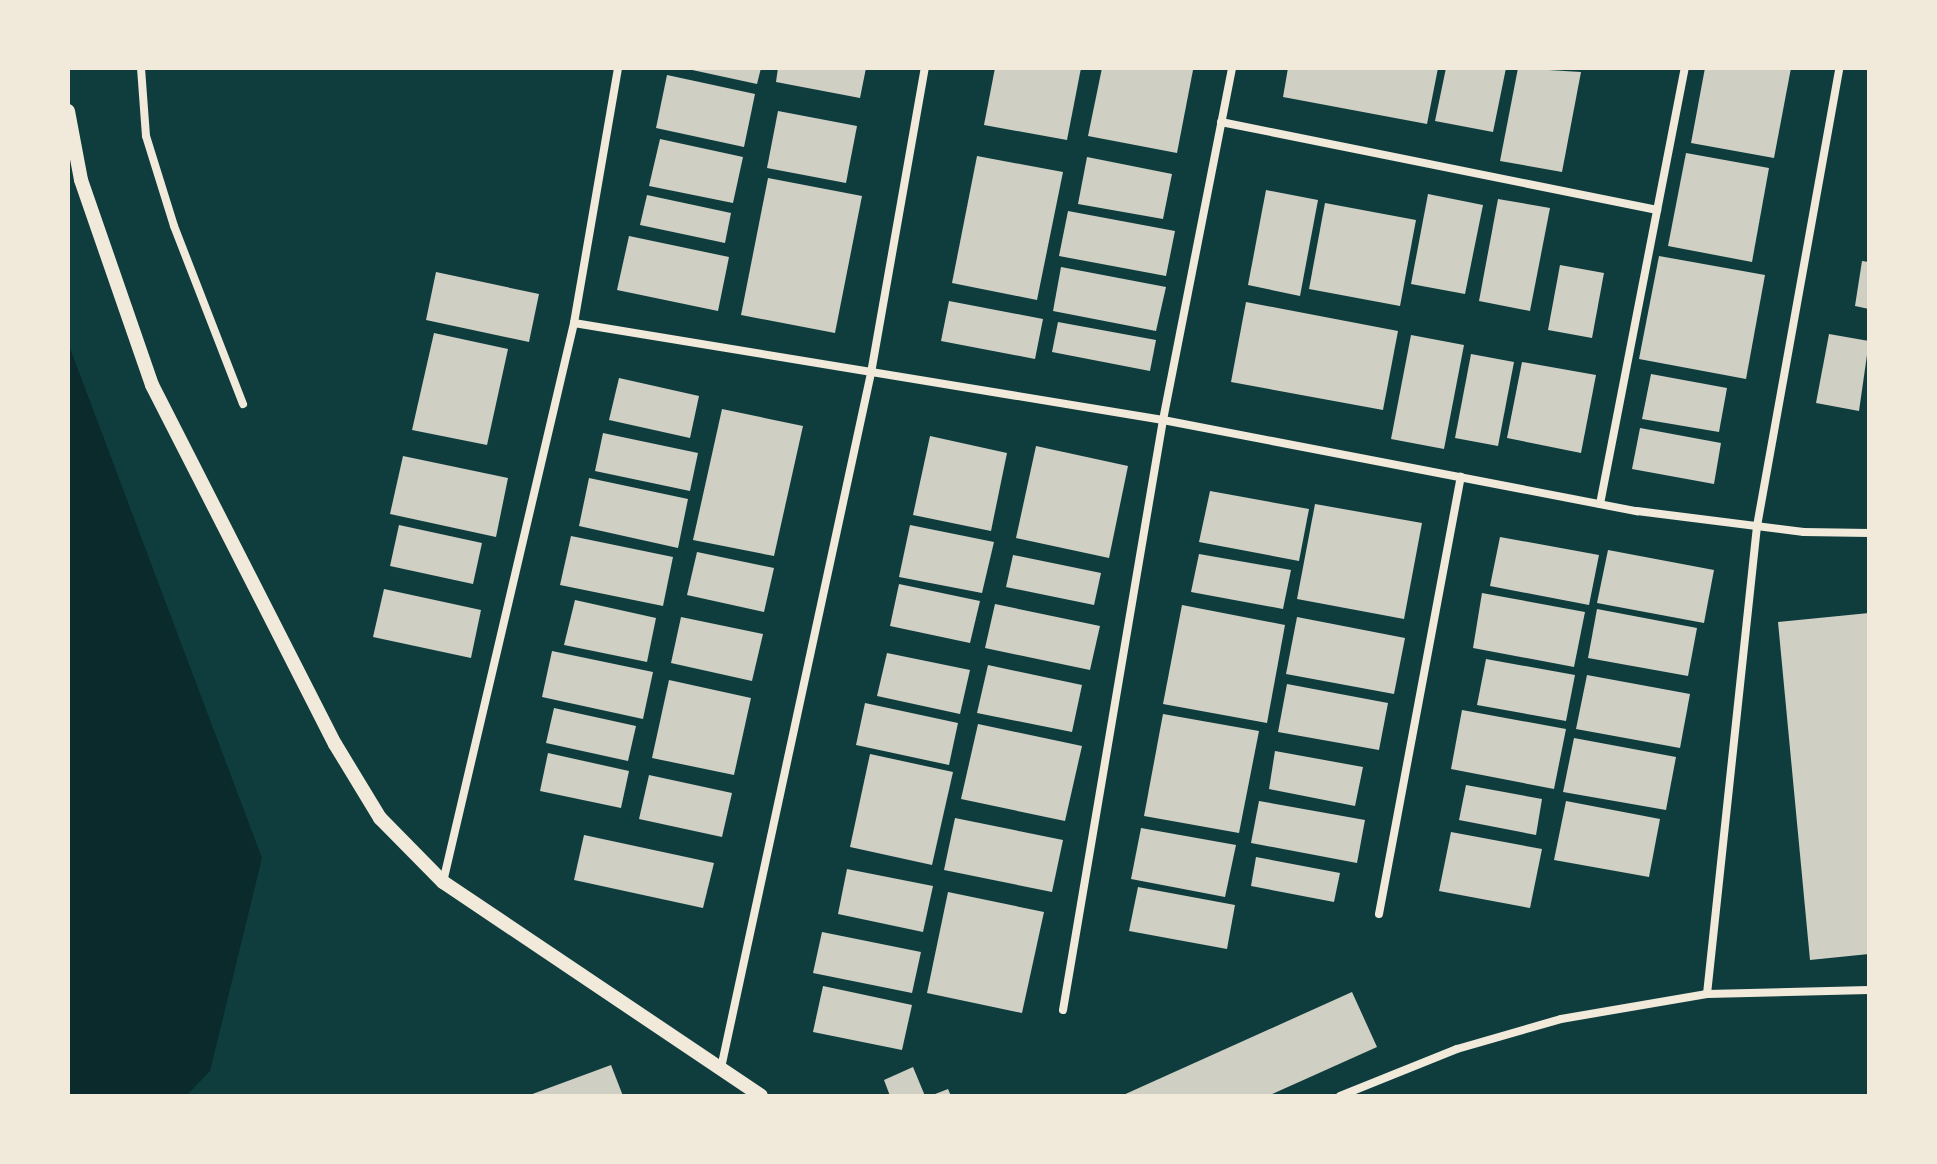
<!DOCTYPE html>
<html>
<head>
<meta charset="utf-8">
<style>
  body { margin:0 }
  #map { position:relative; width:1937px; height:1164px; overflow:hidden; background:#0f3d3e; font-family:Karla,sans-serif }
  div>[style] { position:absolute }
  .water>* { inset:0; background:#0a2a2b }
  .building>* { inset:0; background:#cfcfc3 }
  .minor>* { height:8px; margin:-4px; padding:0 4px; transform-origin:4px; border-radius:4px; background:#f1e9da }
  .tertiary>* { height:14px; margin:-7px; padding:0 7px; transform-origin:7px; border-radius:7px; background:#f1e9da }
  span { translate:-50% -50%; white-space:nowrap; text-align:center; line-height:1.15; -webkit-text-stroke:6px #f1e9da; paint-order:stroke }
  .frame { position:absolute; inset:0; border:70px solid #f1e9da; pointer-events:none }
</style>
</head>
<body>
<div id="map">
  <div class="water">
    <div style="clip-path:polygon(68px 343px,262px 858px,210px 1071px,186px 1096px,68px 1096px)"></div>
  </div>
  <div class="building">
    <div style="clip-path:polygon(683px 68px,761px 68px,757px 84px)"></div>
    <div style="clip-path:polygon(778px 68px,866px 68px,860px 98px,776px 82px)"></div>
    <div style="clip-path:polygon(995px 68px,1081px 68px,1067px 140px,984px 125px)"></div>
    <div style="clip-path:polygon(1102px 68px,1193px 70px,1177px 153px,1088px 136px)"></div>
    <div style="clip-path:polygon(1288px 68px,1438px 68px,1427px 124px,1283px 97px)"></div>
    <div style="clip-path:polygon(1446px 68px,1506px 68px,1493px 132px,1435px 121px)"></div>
    <div style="clip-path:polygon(1518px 68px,1581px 72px,1562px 172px,1500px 161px)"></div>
    <div style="clip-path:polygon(1705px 68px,1791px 68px,1774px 158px,1691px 143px)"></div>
    <div style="clip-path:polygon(667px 75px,755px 94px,744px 147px,656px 128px)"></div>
    <div style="clip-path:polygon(778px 111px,857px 126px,846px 183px,767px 168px)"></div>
    <div style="clip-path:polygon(660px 139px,743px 157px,733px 203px,649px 186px)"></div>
    <div style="clip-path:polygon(1686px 153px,1769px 168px,1752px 262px,1668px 246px)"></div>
    <div style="clip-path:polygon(977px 156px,1063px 172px,1037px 300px,952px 283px)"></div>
    <div style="clip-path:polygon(1087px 157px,1172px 174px,1163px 219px,1078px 204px)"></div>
    <div style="clip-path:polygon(768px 178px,862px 196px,835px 333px,741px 315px)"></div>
    <div style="clip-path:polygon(1266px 190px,1318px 200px,1300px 296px,1248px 285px)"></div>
    <div style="clip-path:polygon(1428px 194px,1483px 205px,1465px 294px,1411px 284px)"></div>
    <div style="clip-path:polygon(647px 195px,731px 213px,725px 243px,640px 225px)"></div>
    <div style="clip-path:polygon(1498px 199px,1550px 208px,1530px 311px,1479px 301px)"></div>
    <div style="clip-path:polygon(1325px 203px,1416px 220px,1400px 306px,1309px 289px)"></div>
    <div style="clip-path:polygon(1068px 211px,1175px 231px,1166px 276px,1059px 256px)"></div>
    <div style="clip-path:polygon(629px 236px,729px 257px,718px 311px,617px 290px)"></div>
    <div style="clip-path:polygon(1659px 256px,1765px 275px,1746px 379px,1639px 359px)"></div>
    <div style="clip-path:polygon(1862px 261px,1869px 262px,1869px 309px,1855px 306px)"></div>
    <div style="clip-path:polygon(1560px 265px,1604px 273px,1592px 338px,1548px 330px)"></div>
    <div style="clip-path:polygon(1061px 267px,1166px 287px,1156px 331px,1053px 311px)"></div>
    <div style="clip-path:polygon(436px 272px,539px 294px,529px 342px,426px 320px)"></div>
    <div style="clip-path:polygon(949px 301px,1043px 319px,1035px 359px,941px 341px)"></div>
    <div style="clip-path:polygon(1246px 302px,1398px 331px,1383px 410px,1231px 382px)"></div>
    <div style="clip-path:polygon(1058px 322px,1156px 340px,1150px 371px,1052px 352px)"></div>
    <div style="clip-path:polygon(434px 333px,508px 349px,487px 445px,412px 430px)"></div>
    <div style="clip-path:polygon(1829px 334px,1869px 341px,1859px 411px,1816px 403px)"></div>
    <div style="clip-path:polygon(1411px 335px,1464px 345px,1444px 449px,1391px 439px)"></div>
    <div style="clip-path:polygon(1471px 354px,1514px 362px,1498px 446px,1455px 438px)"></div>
    <div style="clip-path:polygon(1522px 362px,1596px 375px,1581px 453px,1507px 438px)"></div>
    <div style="clip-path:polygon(1651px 374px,1727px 388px,1719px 432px,1642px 419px)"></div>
    <div style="clip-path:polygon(619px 378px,699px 396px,690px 438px,609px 420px)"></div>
    <div style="clip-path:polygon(722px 409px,803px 426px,774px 556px,693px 540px)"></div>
    <div style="clip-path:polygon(1640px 428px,1721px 443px,1714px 484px,1632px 469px)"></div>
    <div style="clip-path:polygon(603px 433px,698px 453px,690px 491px,595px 471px)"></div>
    <div style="clip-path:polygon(930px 436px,1007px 453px,991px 531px,913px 515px)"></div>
    <div style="clip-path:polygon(1036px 446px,1128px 466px,1109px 558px,1016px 538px)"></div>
    <div style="clip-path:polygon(403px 456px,508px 478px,496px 537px,390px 514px)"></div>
    <div style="clip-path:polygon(589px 478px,688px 499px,678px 548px,579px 526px)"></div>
    <div style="clip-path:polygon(1210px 491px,1309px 509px,1299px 561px,1199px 542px)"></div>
    <div style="clip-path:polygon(1315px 504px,1422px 523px,1404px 619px,1297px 599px)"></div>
    <div style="clip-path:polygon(399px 525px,482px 543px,473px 584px,390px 566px)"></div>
    <div style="clip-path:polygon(910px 525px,994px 542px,982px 593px,899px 577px)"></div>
    <div style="clip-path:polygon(571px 536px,673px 557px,663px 606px,560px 585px)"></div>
    <div style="clip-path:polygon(1500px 537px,1599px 555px,1589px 605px,1490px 586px)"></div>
    <div style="clip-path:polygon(1608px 550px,1714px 570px,1704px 623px,1597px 603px)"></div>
    <div style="clip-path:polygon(697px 552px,774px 568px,764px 612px,687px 595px)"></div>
    <div style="clip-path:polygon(1199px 554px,1291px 570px,1283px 609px,1191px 592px)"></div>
    <div style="clip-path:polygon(1013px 555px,1101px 573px,1094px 605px,1006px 587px)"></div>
    <div style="clip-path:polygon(899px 584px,980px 601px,970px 643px,890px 626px)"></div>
    <div style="clip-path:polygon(384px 589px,481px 610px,471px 658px,373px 637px)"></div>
    <div style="clip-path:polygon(1482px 593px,1585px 612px,1574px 667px,1473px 648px)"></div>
    <div style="clip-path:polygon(575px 600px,656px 618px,647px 662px,564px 645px)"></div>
    <div style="clip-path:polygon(995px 604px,1100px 626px,1090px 670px,985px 648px)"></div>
    <div style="clip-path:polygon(1182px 605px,1285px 625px,1267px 723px,1163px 704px)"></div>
    <div style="clip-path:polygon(1597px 609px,1697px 628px,1688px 676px,1588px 658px)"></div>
    <div style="clip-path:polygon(1869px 613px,1869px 954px,1810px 960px,1778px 622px)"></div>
    <div style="clip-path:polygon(681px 617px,763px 634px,752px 681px,671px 663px)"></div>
    <div style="clip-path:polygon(1297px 617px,1405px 638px,1394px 694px,1286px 674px)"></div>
    <div style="clip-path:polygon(552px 651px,653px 672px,643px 719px,542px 697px)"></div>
    <div style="clip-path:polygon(887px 653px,970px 670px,960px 714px,877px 696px)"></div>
    <div style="clip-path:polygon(1486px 659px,1575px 675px,1566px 721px,1477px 705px)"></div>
    <div style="clip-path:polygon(988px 665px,1082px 685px,1072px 732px,977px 713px)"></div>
    <div style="clip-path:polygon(1587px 675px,1690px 694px,1680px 748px,1576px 729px)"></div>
    <div style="clip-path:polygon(669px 680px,751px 698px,734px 775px,652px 758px)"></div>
    <div style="clip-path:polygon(1287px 684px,1388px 703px,1379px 750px,1278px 732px)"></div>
    <div style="clip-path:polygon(865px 703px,958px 723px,949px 765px,856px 745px)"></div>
    <div style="clip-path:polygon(554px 708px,636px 726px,628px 761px,546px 743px)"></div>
    <div style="clip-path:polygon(1462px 710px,1566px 729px,1554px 789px,1451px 769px)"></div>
    <div style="clip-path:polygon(1163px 714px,1259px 731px,1239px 833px,1144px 816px)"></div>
    <div style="clip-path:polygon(978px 724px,1082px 746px,1065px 821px,961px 799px)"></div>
    <div style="clip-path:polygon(1574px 738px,1676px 757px,1666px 810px,1563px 792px)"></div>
    <div style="clip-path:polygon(1275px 751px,1363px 767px,1355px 806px,1269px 789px)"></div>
    <div style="clip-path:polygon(548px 753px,629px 771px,621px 808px,540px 791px)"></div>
    <div style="clip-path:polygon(870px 754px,953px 772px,932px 865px,850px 847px)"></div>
    <div style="clip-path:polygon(649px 775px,732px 793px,722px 837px,639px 819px)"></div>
    <div style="clip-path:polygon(1466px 785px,1542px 799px,1536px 835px,1459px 820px)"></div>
    <div style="clip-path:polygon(1259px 801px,1365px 820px,1357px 863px,1251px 843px)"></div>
    <div style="clip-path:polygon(1566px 801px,1660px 819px,1649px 877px,1554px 860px)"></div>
    <div style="clip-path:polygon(955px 818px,1063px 840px,1052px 892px,944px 870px)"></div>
    <div style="clip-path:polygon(1141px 828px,1236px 845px,1225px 897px,1131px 879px)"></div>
    <div style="clip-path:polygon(1451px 832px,1542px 849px,1530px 908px,1439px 891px)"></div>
    <div style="clip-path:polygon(584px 835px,714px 863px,703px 908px,574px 880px)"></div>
    <div style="clip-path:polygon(1256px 857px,1340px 873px,1334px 902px,1251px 886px)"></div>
    <div style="clip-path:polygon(847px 869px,933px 886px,923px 932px,838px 914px)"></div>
    <div style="clip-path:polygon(1138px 887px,1235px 905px,1227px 949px,1129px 931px)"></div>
    <div style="clip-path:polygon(948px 892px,1044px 912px,1022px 1013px,927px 993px)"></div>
    <div style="clip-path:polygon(822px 932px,921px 952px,912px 993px,813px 973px)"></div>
    <div style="clip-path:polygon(823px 986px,912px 1005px,902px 1050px,813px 1032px)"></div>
    <div style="clip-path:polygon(1352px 992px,1377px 1047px,1268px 1096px,1121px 1096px)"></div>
    <div style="clip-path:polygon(611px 1065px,623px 1096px,527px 1096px)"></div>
    <div style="clip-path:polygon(913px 1067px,925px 1096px,890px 1096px,884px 1080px)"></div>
    <div style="clip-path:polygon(948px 1089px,951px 1096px,930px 1096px)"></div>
  </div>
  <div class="minor">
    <div style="left:141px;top:68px;width:68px;rotate:85.8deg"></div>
    <div style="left:146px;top:136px;width:94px;rotate:72.7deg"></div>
    <div style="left:174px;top:226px;width:191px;rotate:68.8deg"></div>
    <div style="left:1221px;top:122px;width:445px;rotate:11.4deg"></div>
    <div style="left:574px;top:323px;width:597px;rotate:9.35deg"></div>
    <div style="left:1163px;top:420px;width:483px;rotate:10.9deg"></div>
    <div style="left:1637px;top:511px;width:168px;rotate:7.2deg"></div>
    <div style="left:1804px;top:532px;width:65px;rotate:0.9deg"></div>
    <div style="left:1600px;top:504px;width:444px;rotate:-79deg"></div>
    <div style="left:443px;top:882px;width:574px;rotate:-76.81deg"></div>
    <div style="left:574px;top:323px;width:259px;rotate:-80.2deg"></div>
    <div style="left:1379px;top:914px;width:445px;rotate:-79.4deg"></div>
    <div style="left:1707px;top:994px;width:471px;rotate:-83.9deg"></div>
    <div style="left:1757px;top:526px;width:465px;rotate:-79.8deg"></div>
    <div style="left:1063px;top:1010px;width:598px;rotate:-80.38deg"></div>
    <div style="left:1163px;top:420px;width:359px;rotate:-78.9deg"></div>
    <div style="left:721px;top:1068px;width:711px;rotate:-77.82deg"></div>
    <div style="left:871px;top:373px;width:310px;rotate:-80deg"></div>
    <div style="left:1340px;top:1096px;width:126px;rotate:-21.9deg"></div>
    <div style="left:1457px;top:1049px;width:108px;rotate:-16.1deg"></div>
    <div style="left:1561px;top:1019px;width:148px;rotate:-9.7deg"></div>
    <div style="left:1707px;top:994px;width:162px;rotate:-1.4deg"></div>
  </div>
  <div class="tertiary">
    <div style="left:68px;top:111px;width:70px;rotate:79.3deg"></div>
    <div style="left:81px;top:180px;width:217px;rotate:70.9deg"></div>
    <div style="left:152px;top:385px;width:403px;rotate:63deg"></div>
    <div style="left:335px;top:744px;width:87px;rotate:58.7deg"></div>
    <div style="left:380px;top:818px;width:90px;rotate:45.5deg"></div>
    <div style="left:443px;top:882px;width:383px;rotate:33.9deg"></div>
  </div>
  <div class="frame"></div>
</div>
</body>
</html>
